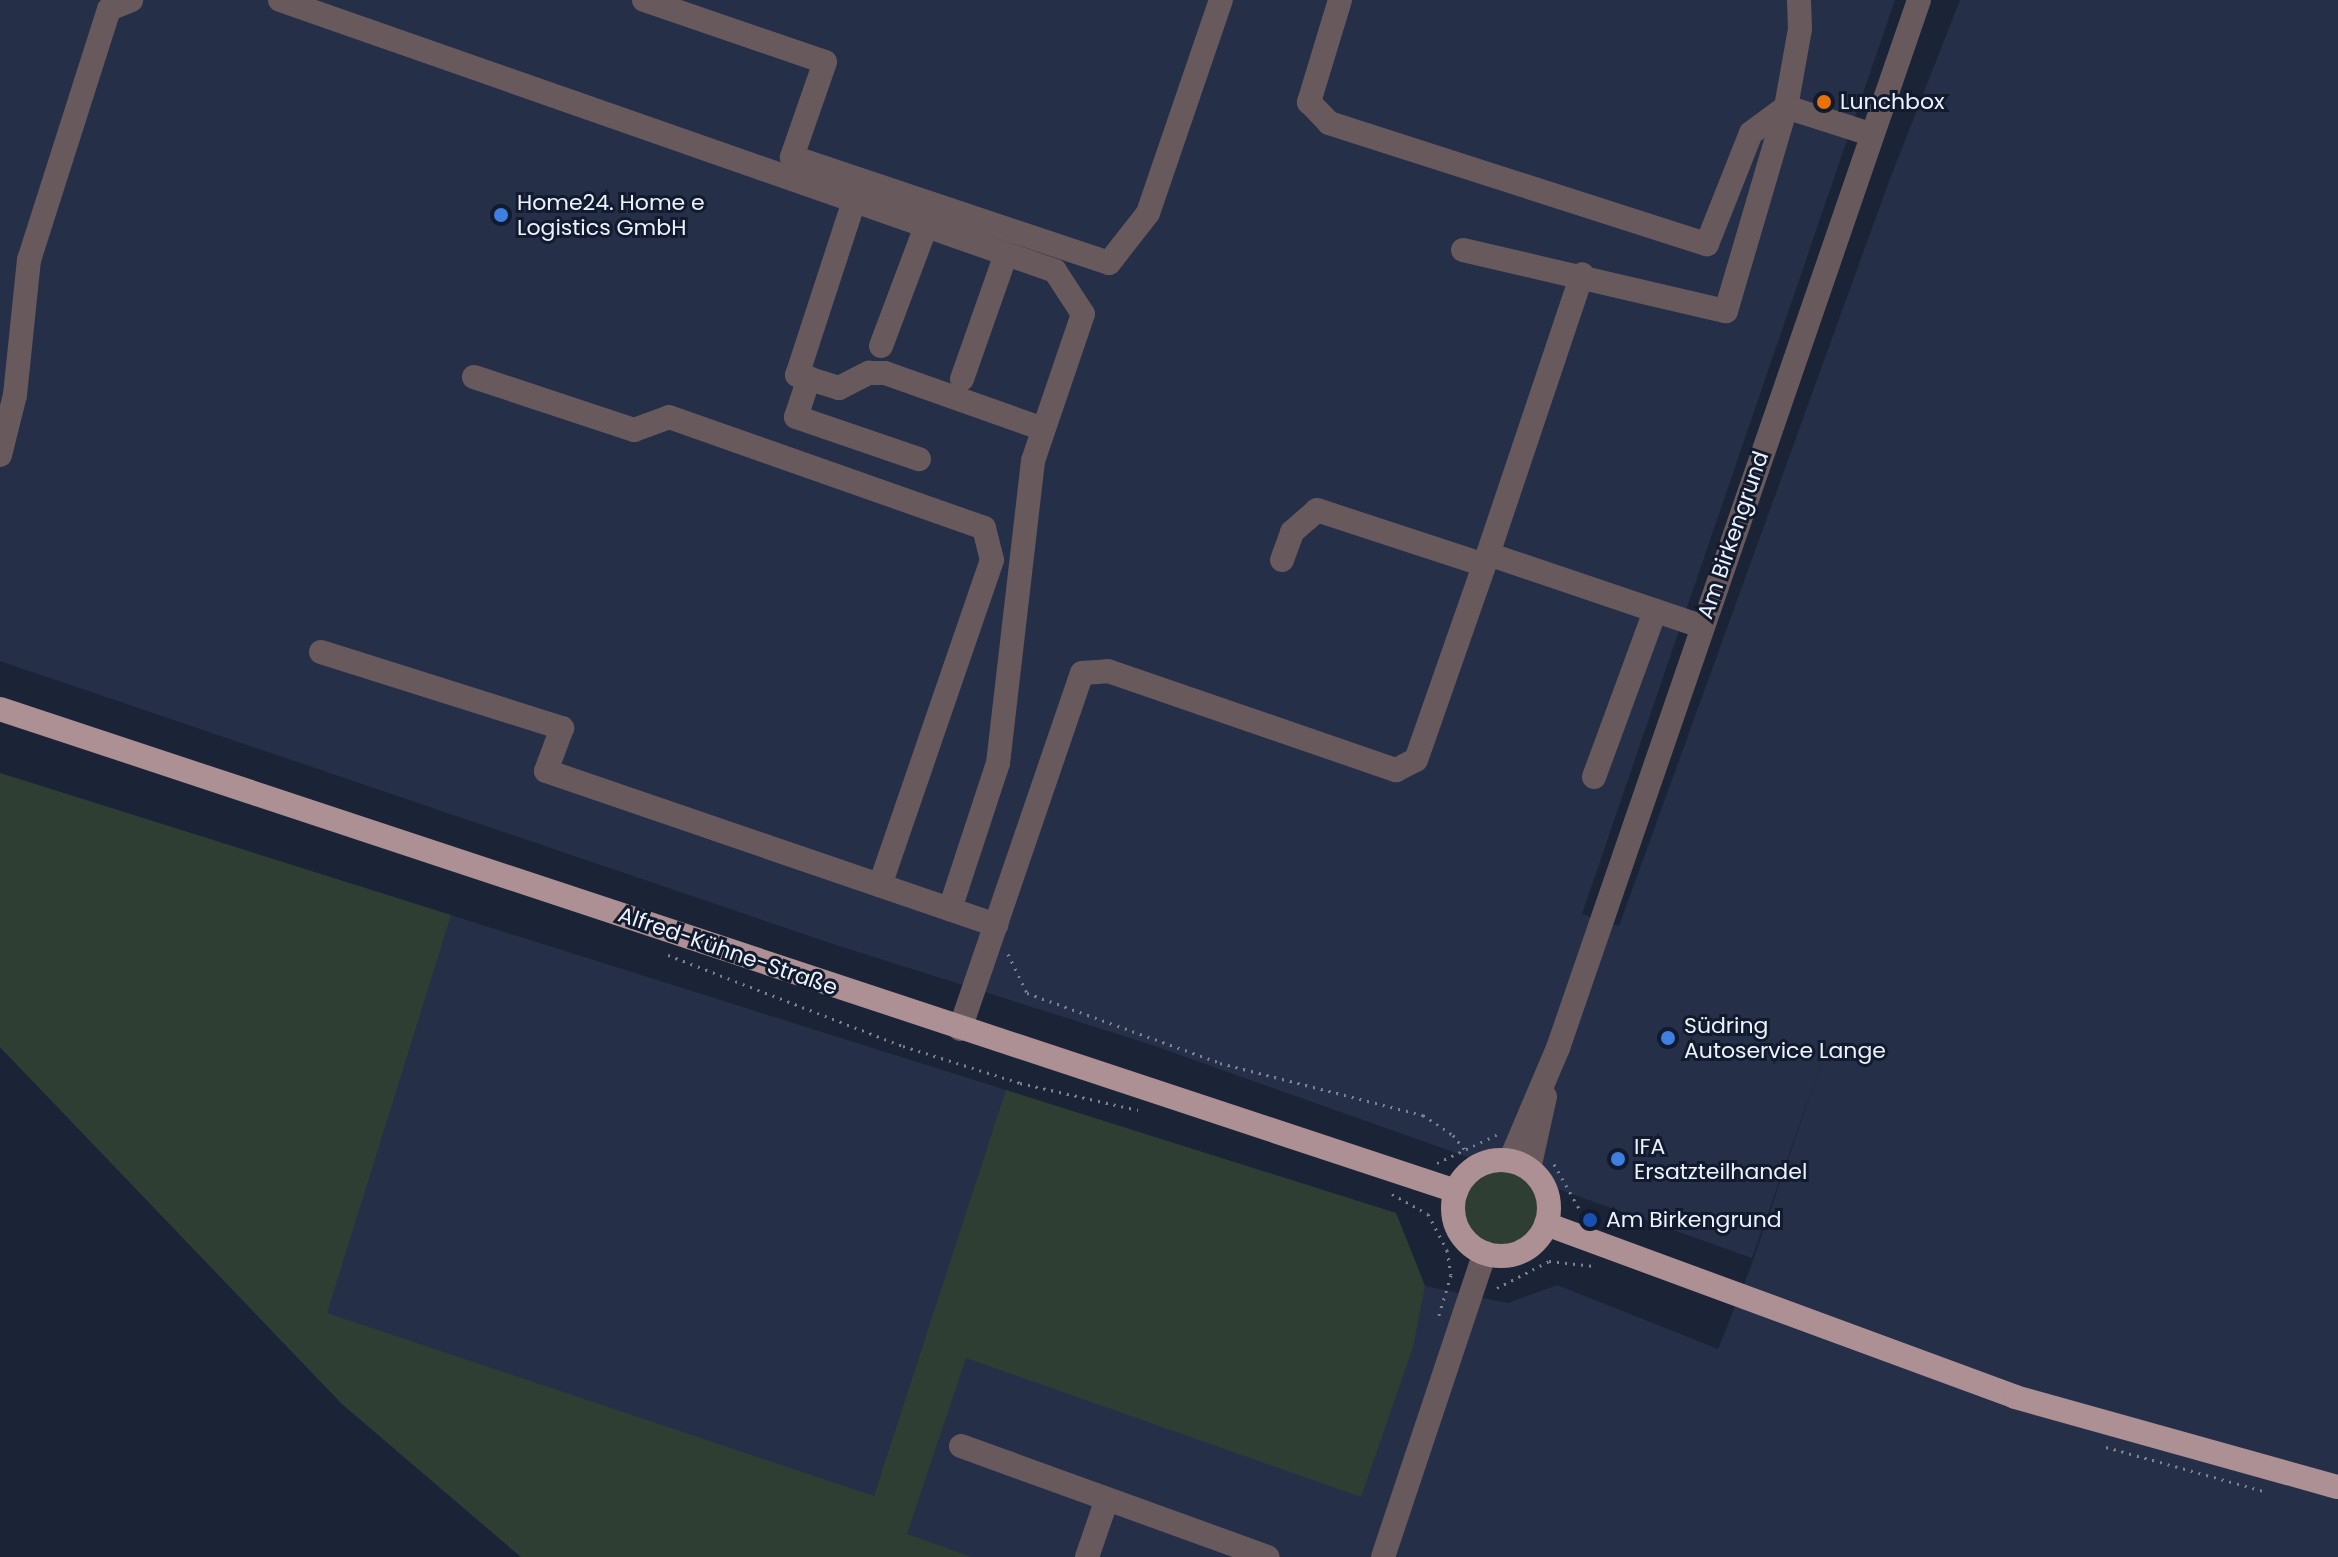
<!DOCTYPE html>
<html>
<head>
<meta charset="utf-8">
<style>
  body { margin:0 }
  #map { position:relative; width:2338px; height:1557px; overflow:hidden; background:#1b2337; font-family:Poppins,sans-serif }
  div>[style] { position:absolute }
  .built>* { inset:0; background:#252f48 }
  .green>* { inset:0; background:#2f3e32 }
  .round { border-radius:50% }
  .path>* { height:3px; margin-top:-1.5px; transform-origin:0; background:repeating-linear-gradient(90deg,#7b8293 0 2px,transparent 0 8px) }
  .minor>* { height:24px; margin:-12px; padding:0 12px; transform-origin:12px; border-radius:12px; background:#685a5c }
  .major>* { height:24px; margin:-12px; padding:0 12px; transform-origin:12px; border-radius:12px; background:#ac9093 }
  .major>.ring { margin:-12px; padding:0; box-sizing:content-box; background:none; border:24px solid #ac9093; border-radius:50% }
  .dots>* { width:22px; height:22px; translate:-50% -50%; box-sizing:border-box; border:4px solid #121a2d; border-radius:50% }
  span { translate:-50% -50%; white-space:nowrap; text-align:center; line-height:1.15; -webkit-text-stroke:6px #121a2d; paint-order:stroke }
  .poi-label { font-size:22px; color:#ebf1fe }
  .left { translate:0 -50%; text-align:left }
  .street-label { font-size:22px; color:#ebf1fe }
</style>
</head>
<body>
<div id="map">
  <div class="built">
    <div style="clip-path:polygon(0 0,1895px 0,1582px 914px,1619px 926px,1888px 184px,1960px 0,2338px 0,2338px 1557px,521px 1557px,342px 1404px,0 1047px,0 773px,1396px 1213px,1425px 1286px,1508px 1303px,1557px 1285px,1718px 1349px,1750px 1269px,1822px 1061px,1752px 1258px,1149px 1044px,833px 944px,0 661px)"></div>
  </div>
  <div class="green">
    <div style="clip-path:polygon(0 773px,451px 915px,327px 1313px,874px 1496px,1006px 1090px,1396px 1213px,1425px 1286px,1413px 1347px,1361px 1497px,966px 1358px,907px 1534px,972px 1557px,521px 1557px,342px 1404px,0 1047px)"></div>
    <div class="round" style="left:1464px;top:1170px;width:76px;height:76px"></div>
  </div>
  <div class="path">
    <div style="left:1008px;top:954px;width:43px;rotate:64deg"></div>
    <div style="left:1027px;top:993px;width:205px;rotate:19.9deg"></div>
    <div style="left:1220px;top:1063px;width:210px;rotate:14.4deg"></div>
    <div style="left:1423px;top:1115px;width:36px;rotate:34deg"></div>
    <div style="left:1453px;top:1135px;width:22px;rotate:51deg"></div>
    <div style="left:668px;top:955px;width:252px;rotate:21.2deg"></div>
    <div style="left:903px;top:1046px;width:123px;rotate:17.5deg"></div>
    <div style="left:1020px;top:1083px;width:121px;rotate:12.9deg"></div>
    <div style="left:1437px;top:1163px;width:68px;rotate:-25.4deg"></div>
    <div style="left:1554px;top:1164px;width:55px;rotate:60.6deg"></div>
    <div style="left:1392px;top:1194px;width:41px;rotate:29.1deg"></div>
    <div style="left:1428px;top:1214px;width:41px;rotate:62.2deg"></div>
    <div style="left:1447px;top:1250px;width:25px;rotate:81deg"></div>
    <div style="left:1451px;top:1275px;width:45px;rotate:106.8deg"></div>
    <div style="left:1497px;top:1288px;width:59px;rotate:-27.4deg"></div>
    <div style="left:1549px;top:1261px;width:45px;rotate:6.3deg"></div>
    <div style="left:2106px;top:1447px;width:164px;rotate:15.6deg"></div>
  </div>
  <div class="minor">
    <div style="left:280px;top:0;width:821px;rotate:19.27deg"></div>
    <div style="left:1055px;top:271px;width:51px;rotate:56.9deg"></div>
    <div style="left:1083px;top:314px;width:155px;rotate:108.8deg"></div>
    <div style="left:1033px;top:461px;width:304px;rotate:96.6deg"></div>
    <div style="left:998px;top:763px;width:154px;rotate:108.2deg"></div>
    <div style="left:644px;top:0;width:191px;rotate:18.9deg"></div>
    <div style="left:825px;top:62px;width:101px;rotate:109.2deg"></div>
    <div style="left:792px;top:157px;width:334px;rotate:18.5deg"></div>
    <div style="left:1109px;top:263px;width:63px;rotate:-52deg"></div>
    <div style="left:1148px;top:213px;width:225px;rotate:-71.1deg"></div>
    <div style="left:1340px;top:0;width:107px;rotate:106.9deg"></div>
    <div style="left:1309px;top:102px;width:29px;rotate:46deg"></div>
    <div style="left:1329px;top:123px;width:397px;rotate:17.8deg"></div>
    <div style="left:1707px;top:244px;width:119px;rotate:-68.4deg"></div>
    <div style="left:1751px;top:133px;width:44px;rotate:-36.6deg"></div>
    <div style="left:1786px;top:107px;width:79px;rotate:-79.8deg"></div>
    <div style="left:1800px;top:29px;width:29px;rotate:-92deg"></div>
    <div style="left:854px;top:201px;width:183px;rotate:108.1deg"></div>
    <div style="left:797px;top:375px;width:44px;rotate:17.2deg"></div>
    <div style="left:839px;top:388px;width:34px;rotate:-27deg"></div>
    <div style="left:869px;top:373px;width:16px"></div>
    <div style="left:885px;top:373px;width:168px;rotate:19.5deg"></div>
    <div style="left:1463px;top:250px;width:270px;rotate:13.1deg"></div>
    <div style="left:1726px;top:311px;width:213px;rotate:-73.6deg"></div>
    <div style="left:1786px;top:107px;width:88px;rotate:17.8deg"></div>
    <div style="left:881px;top:346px;width:128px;rotate:-69.4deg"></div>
    <div style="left:474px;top:377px;width:169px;rotate:18.3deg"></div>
    <div style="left:634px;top:430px;width:37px;rotate:-20deg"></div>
    <div style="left:669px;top:417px;width:334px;rotate:19.4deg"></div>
    <div style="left:984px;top:528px;width:33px;rotate:76deg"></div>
    <div style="left:992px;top:560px;width:344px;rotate:109deg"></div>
    <div style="left:809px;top:378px;width:41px;rotate:108.4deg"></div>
    <div style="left:796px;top:417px;width:130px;rotate:18.9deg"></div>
    <div style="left:962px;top:379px;width:133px;rotate:-70.6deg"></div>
    <div style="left:0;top:455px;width:62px;rotate:-76deg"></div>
    <div style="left:15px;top:395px;width:136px;rotate:-84.1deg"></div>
    <div style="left:29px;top:260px;width:263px;rotate:-72.3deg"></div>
    <div style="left:109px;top:9px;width:24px;rotate:-22deg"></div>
    <div style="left:1488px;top:554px;width:295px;rotate:-71.4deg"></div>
    <div style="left:1282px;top:560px;width:30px;rotate:-70deg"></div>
    <div style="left:1292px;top:532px;width:33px;rotate:-41deg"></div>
    <div style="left:1317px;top:510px;width:176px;rotate:18.2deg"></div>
    <div style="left:321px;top:652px;width:253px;rotate:17.5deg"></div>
    <div style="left:562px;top:728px;width:46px;rotate:110.4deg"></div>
    <div style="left:546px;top:771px;width:476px;rotate:18.9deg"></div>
    <div style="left:1594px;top:777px;width:177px;rotate:-69.8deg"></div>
    <div style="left:960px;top:1029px;width:376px;rotate:-71.1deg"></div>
    <div style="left:1082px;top:673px;width:26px;rotate:-4deg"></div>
    <div style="left:1108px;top:671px;width:305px;rotate:19deg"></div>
    <div style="left:1396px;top:770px;width:22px;rotate:-27deg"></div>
    <div style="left:1416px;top:760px;width:218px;rotate:-70.7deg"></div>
    <div style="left:1488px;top:554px;width:225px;rotate:18.7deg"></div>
    <div style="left:1510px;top:1161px;width:123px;rotate:-67deg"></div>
    <div style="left:1558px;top:1048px;width:1108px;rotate:-70.99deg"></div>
    <div style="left:1529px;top:1169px;width:74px;rotate:-77.5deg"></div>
    <div style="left:961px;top:1446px;width:326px;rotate:19.9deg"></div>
    <div style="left:1087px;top:1557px;width:61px;rotate:-71deg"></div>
    <div style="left:1383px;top:1557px;width:321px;rotate:-71.5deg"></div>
  </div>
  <div class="major">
    <div style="left:0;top:709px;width:1534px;rotate:18.32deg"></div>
    <div class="ring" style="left:1453px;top:1160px;width:72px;height:72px"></div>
    <div style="left:1546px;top:1224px;width:500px;rotate:20.2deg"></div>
    <div style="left:2015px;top:1397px;width:335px;rotate:15.6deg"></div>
  </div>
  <div class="dots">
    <div style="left:1824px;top:102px;background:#e8710a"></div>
    <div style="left:501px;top:215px;background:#3f7fe0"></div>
    <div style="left:1668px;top:1038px;background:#3f7fe0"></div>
    <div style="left:1618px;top:1159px;background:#3f7fe0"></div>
    <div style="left:1590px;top:1220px;background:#1a4fb4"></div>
  </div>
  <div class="poi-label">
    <span class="left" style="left:1840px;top:102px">Lunchbox</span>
    <span class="left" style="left:517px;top:215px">Home24. Home e<br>Logistics GmbH</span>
    <span class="left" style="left:1684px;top:1038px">Südring<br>Autoservice Lange</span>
    <span class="left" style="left:1634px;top:1159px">IFA<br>Ersatzteilhandel</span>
    <span class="left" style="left:1606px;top:1220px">Am Birkengrund</span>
  </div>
  <div class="street-label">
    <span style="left:1733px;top:535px;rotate:-71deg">Am Birkengrund</span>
    <span style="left:728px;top:951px;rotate:19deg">Alfred-Kühne-Straße</span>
  </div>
</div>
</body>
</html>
